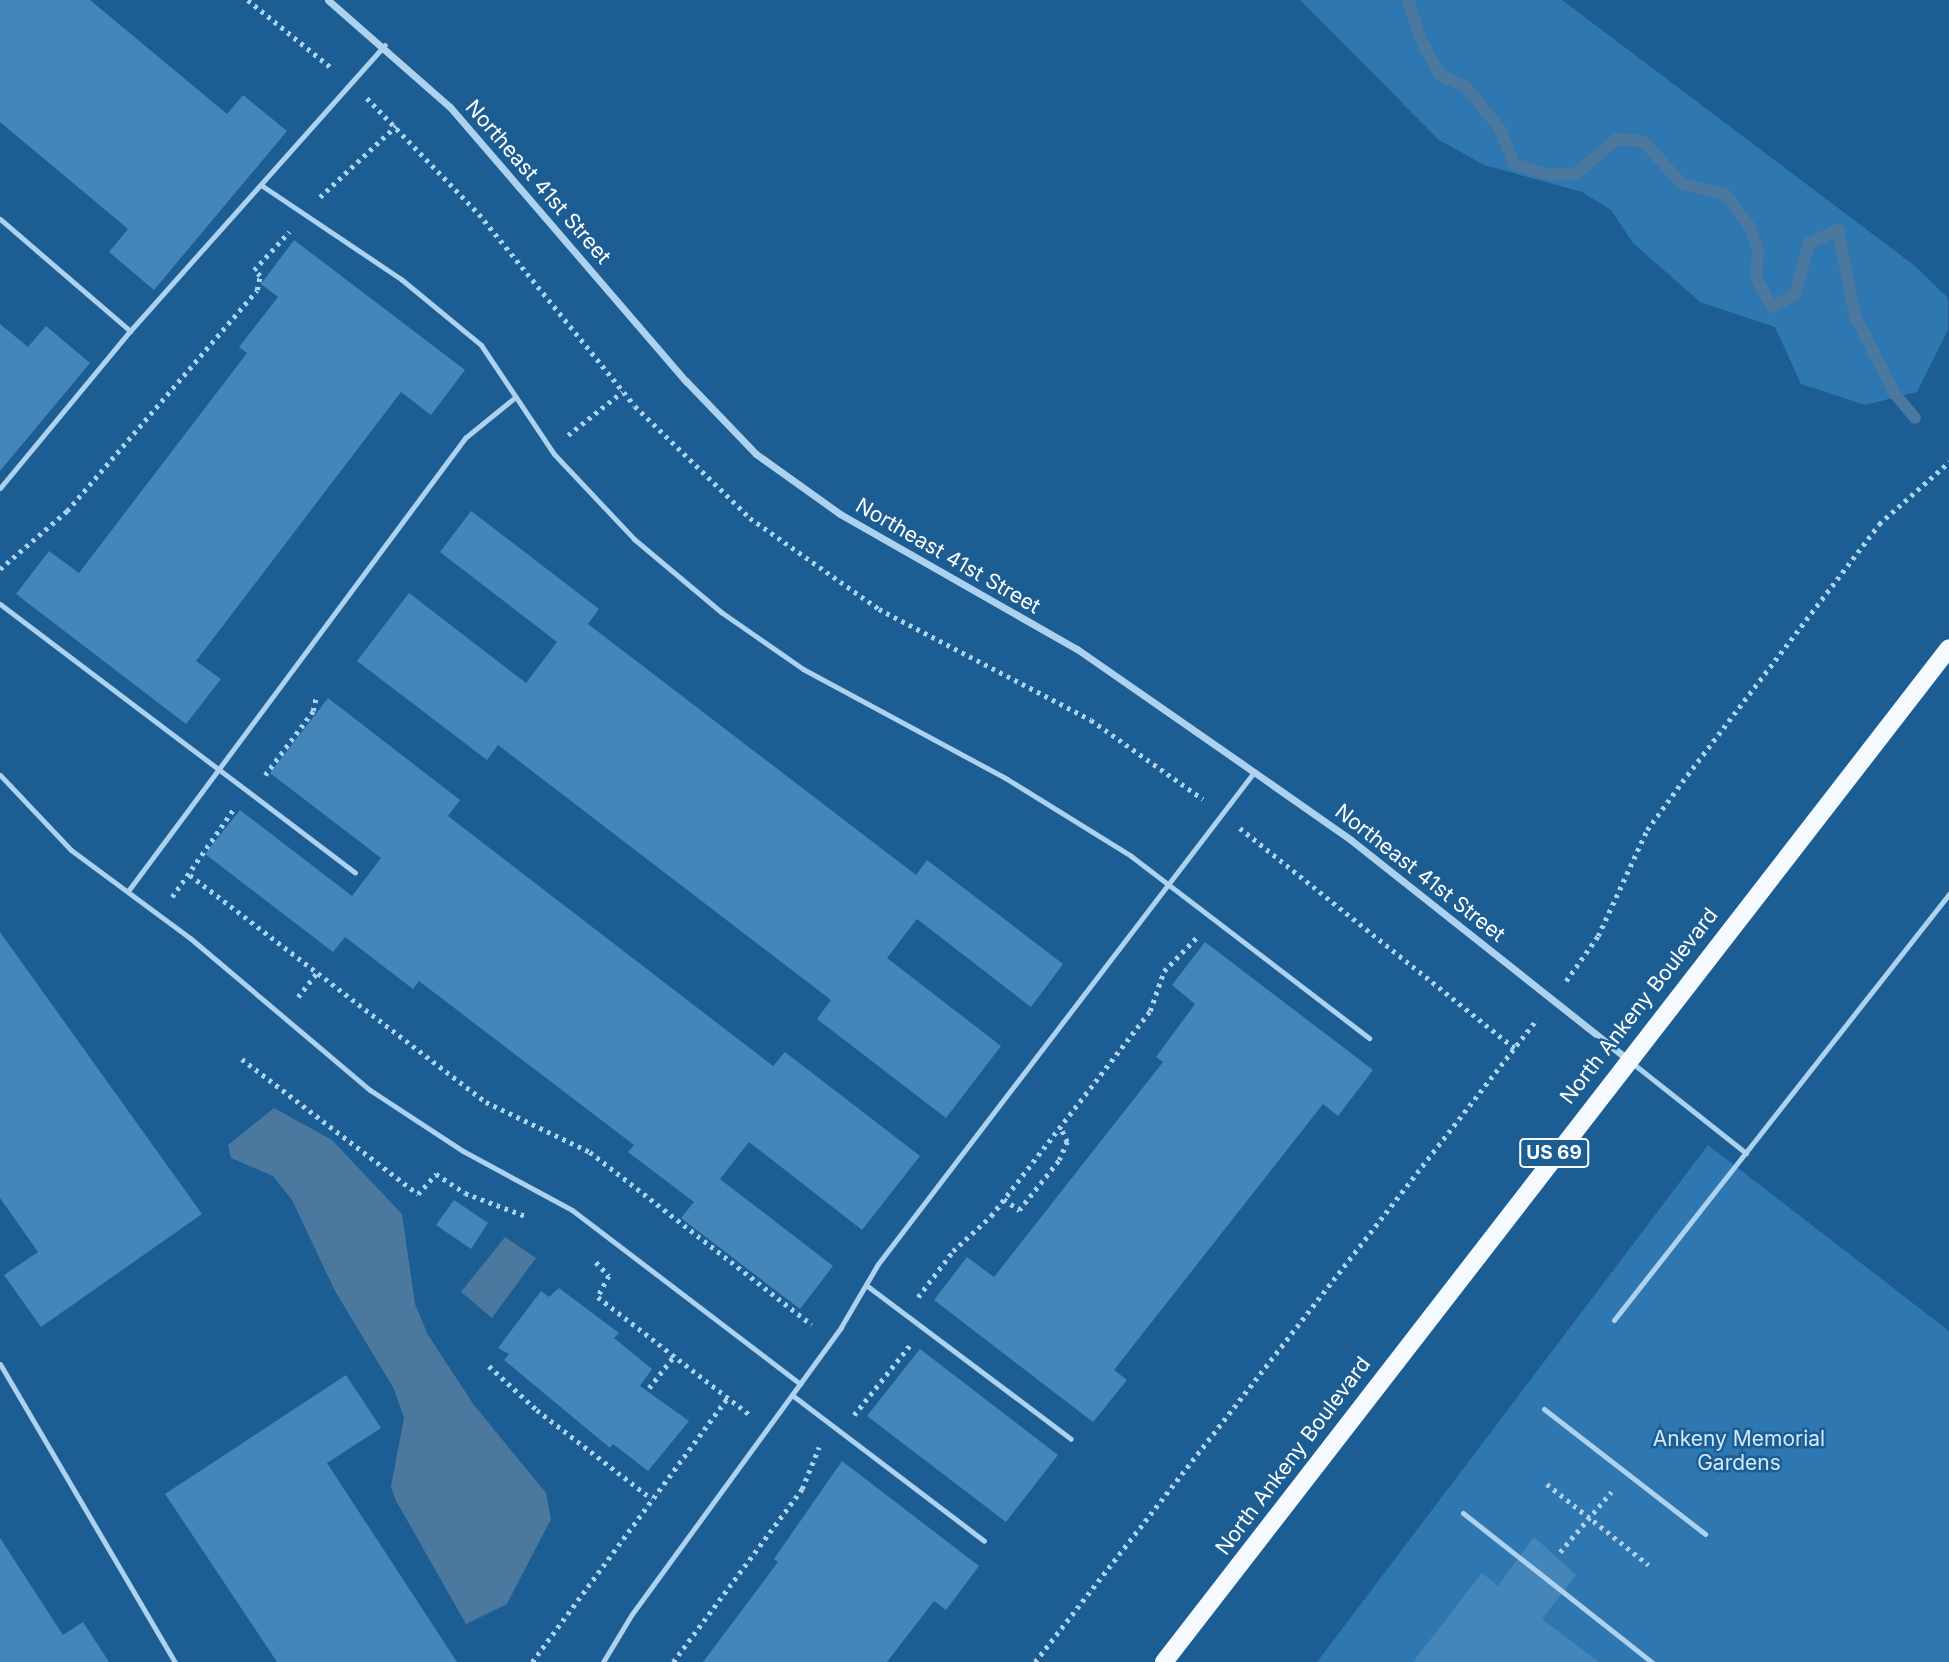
<!DOCTYPE html>
<html>
<head>
<meta charset="utf-8">
<style>
  body { margin:0 }
  #map { position:relative; width:1949px; height:1662px; overflow:hidden; background:#1c5d93; font-family:Inter,sans-serif }
  div>[style] { position:absolute }
  .green>* { inset:0; background:#2f77b1 }
  .water>* { inset:0; background:#4b789e }
  .stream>* { height:12px; margin:-6px; padding:0 6px; transform-origin:6px; border-radius:6px; background:#4b789e }
  .building>* { inset:0; background:#4486b9 }
  .path>* { height:4.5px; margin-top:-2.25px; transform-origin:0; background:repeating-linear-gradient(90deg,#add2ef 0 3.5px,transparent 0 8.5px) }
  .service>* { height:5px; margin:-2.5px; padding:0 2.5px; transform-origin:2.5px; border-radius:2.5px; background:#add2ef }
  .minor>* { height:7px; margin:-3.5px; padding:0 3.5px; transform-origin:3.5px; border-radius:3.5px; background:#add2ef }
  .primary>* { height:18px; margin:-9px; padding:0 9px; transform-origin:9px; border-radius:9px; background:#f4faff }
  span { translate:-50% -50%; white-space:nowrap; text-align:center; line-height:1.15; -webkit-text-stroke:5px #1c5d93; paint-order:stroke }
  .shield-label span { padding:2px 5px; background:#1c5d93; border:2px solid; border-radius:5px; -webkit-text-stroke-width:0 }
  .shield-label { font-size:19px; color:#fff; font-weight:700 }
  .street-label { font-size:21px; color:#fff }
  .park-label { font-size:21px; color:#d3e9fa }
</style>
</head>
<body>
<div id="map">
  <div class="green">
    <div style="clip-path:polygon(1300px 0,1562px 0,1915px 266px,1948px 298px,1948px 330px,1917px 392px,1865px 405px,1801px 384px,1775px 327px,1700px 302px,1633px 243px,1611px 210px,1582px 192px,1484px 165px,1439px 140px)"></div>
    <div style="clip-path:polygon(1708px 1145px,1949px 1331px,1949px 1662px,1317px 1662px)"></div>
  </div>
  <div class="water">
    <div style="clip-path:polygon(274px 1108px,332px 1140px,402px 1214px,415px 1304px,428px 1335px,474px 1405px,546px 1493px,551px 1519px,507px 1604px,466px 1624px,395px 1499px,391px 1486px,404px 1418px,394px 1389px,335px 1291px,292px 1200px,273px 1176px,231px 1158px,228px 1145px)"></div>
    <div style="clip-path:polygon(505px 1237px,536px 1258px,492px 1318px,461px 1292px)"></div>
  </div>
  <div class="stream">
    <div style="left:1408px;top:0;width:40px;rotate:72deg"></div>
    <div style="left:1420px;top:38px;width:42px;rotate:61.6deg"></div>
    <div style="left:1440px;top:75px;width:29px;rotate:25deg"></div>
    <div style="left:1466px;top:87px;width:54px;rotate:51deg"></div>
    <div style="left:1500px;top:129px;width:38px;rotate:68deg"></div>
    <div style="left:1514px;top:164px;width:38px;rotate:17deg"></div>
    <div style="left:1550px;top:175px;width:27px;rotate:-4deg"></div>
    <div style="left:1577px;top:173px;width:52px;rotate:-40.4deg"></div>
    <div style="left:1617px;top:139px;width:27px;rotate:6deg"></div>
    <div style="left:1644px;top:142px;width:57px;rotate:47.9deg"></div>
    <div style="left:1682px;top:184px;width:44px;rotate:13.1deg"></div>
    <div style="left:1725px;top:194px;width:40px;rotate:53deg"></div>
    <div style="left:1749px;top:226px;width:26px;rotate:69deg"></div>
    <div style="left:1758px;top:250px;width:28px;rotate:94deg"></div>
    <div style="left:1756px;top:278px;width:33px;rotate:61deg"></div>
    <div style="left:1772px;top:307px;width:26px;rotate:-28deg"></div>
    <div style="left:1795px;top:295px;width:54px;rotate:-74.9deg"></div>
    <div style="left:1809px;top:243px;width:32px;rotate:-24deg"></div>
    <div style="left:1838px;top:230px;width:88px;rotate:78.8deg"></div>
    <div style="left:1855px;top:316px;width:88px;rotate:62.9deg"></div>
    <div style="left:1895px;top:394px;width:31px;rotate:50deg"></div>
  </div>
  <div class="building">
    <div style="clip-path:polygon(0 0,90px 0,227px 114px,243px 95px,287px 131px,154px 290px,109px 252px,128px 229px,0 122px)"></div>
    <div style="clip-path:polygon(294px 240px,465px 370px,431px 415px,401px 392px,196px 661px,221px 679px,186px 724px,16px 594px,49px 551px,79px 573px,247px 353px,239px 347px,278px 297px,261px 284px)"></div>
    <div style="clip-path:polygon(0 324px,28px 347px,46px 326px,90px 363px,0 471px)"></div>
    <div style="clip-path:polygon(471px 511px,599px 609px,588px 624px,916px 875px,927px 860px,1063px 964px,1031px 1007px,917px 919px,887px 958px,1001px 1046px,946px 1118px,817px 1019px,831px 1000px,498px 745px,487px 760px,357px 661px,409px 593px,526px 683px,557px 642px,440px 552px)"></div>
    <div style="clip-path:polygon(328px 698px,460px 800px,448px 816px,773px 1066px,785px 1052px,920px 1156px,862px 1230px,749px 1142px,720px 1179px,833px 1266px,800px 1309px,681px 1218px,694px 1202px,628px 1152px,634px 1145px,419px 981px,413px 989px,345px 937px,333px 952px,205px 854px,240px 810px,352px 896px,381px 858px,270px 773px)"></div>
    <div style="clip-path:polygon(0 932px,202px 1214px,41px 1327px,4px 1275px,38px 1252px,0 1198px)"></div>
    <div style="clip-path:polygon(1205px 942px,1373px 1070px,1338px 1116px,1323px 1104px,1114px 1370px,1127px 1380px,1093px 1422px,934px 1300px,967px 1257px,994px 1277px,1163px 1062px,1156px 1057px,1195px 1004px,1172px 985px)"></div>
    <div style="clip-path:polygon(454px 1200px,488px 1223px,471px 1249px,436px 1225px)"></div>
    <div style="clip-path:polygon(559px 1288px,619px 1333px,614px 1338px,652px 1369px,640px 1386px,689px 1421px,648px 1471px,613px 1444px,610px 1448px,504px 1360px,509px 1354px,498px 1348px,541px 1291px,549px 1297px)"></div>
    <div style="clip-path:polygon(920px 1349px,1058px 1455px,1006px 1522px,867px 1416px)"></div>
    <div style="clip-path:polygon(346px 1375px,381px 1428px,327px 1463px,457px 1662px,277px 1662px,165px 1494px)"></div>
    <div style="clip-path:polygon(842px 1461px,979px 1566px,946px 1610px,934px 1601px,887px 1662px,703px 1662px,778px 1562px,774px 1559px)"></div>
    <div style="clip-path:polygon(1534px 1537px,1576px 1575px,1542px 1619px,1599px 1662px,1413px 1662px,1482px 1573px,1498px 1586px)"></div>
    <div style="clip-path:polygon(0 1538px,63px 1635px,83px 1622px,109px 1662px,0 1662px)"></div>
  </div>
  <div class="path">
    <div style="left:248px;top:0;width:109px;rotate:39.1deg"></div>
    <div style="left:367px;top:98px;width:161px;rotate:46deg"></div>
    <div style="left:479px;top:214px;width:247px;rotate:50.9deg"></div>
    <div style="left:635px;top:406px;width:161px;rotate:44.2deg"></div>
    <div style="left:750px;top:518px;width:158px;rotate:35.2deg"></div>
    <div style="left:879px;top:609px;width:239px;rotate:27.6deg"></div>
    <div style="left:1091px;top:720px;width:137px;rotate:35.2deg"></div>
    <div style="left:320px;top:197px;width:104px;rotate:-43.1deg"></div>
    <div style="left:568px;top:435px;width:69px;rotate:-38.5deg"></div>
    <div style="left:0;top:569px;width:89px;rotate:-40.9deg"></div>
    <div style="left:67px;top:511px;width:291px;rotate:-49.3deg"></div>
    <div style="left:257px;top:290px;width:14px;rotate:-78deg"></div>
    <div style="left:260px;top:276px;width:8px;rotate:-135deg"></div>
    <div style="left:254px;top:270px;width:52px;rotate:-47.4deg"></div>
    <div style="left:265px;top:775px;width:80px;rotate:-53.1deg"></div>
    <div style="left:313px;top:711px;width:14px;rotate:-78deg"></div>
    <div style="left:1240px;top:828px;width:352px;rotate:38.7deg"></div>
    <div style="left:190px;top:875px;width:373px;rotate:37.5deg"></div>
    <div style="left:486px;top:1102px;width:115px;rotate:25.7deg"></div>
    <div style="left:590px;top:1152px;width:281px;rotate:37.9deg"></div>
    <div style="left:172px;top:897px;width:106px;rotate:-55deg"></div>
    <div style="left:1566px;top:981px;width:55px;rotate:-54.6deg"></div>
    <div style="left:1598px;top:936px;width:117px;rotate:-65.2deg"></div>
    <div style="left:1647px;top:830px;width:59px;rotate:-53.9deg"></div>
    <div style="left:1682px;top:782px;width:325px;rotate:-52.6deg"></div>
    <div style="left:1879px;top:524px;width:94px;rotate:-41.5deg"></div>
    <div style="left:298px;top:997px;width:31px;rotate:-52deg"></div>
    <div style="left:242px;top:1059px;width:222px;rotate:37.5deg"></div>
    <div style="left:418px;top:1194px;width:27px;rotate:-48deg"></div>
    <div style="left:436px;top:1174px;width:35px;rotate:33deg"></div>
    <div style="left:465px;top:1193px;width:67px;rotate:20.9deg"></div>
    <div style="left:1004px;top:1199px;width:19px;rotate:36deg"></div>
    <div style="left:1019px;top:1210px;width:64px;rotate:-51.3deg"></div>
    <div style="left:1059px;top:1160px;width:20px;rotate:-66deg"></div>
    <div style="left:1067px;top:1142px;width:17px;rotate:-115deg"></div>
    <div style="left:596px;top:1262px;width:19px;rotate:47deg"></div>
    <div style="left:609px;top:1276px;width:24px;rotate:118deg"></div>
    <div style="left:598px;top:1297px;width:192px;rotate:37.8deg"></div>
    <div style="left:918px;top:1297px;width:58px;rotate:-52.7deg"></div>
    <div style="left:953px;top:1251px;width:52px;rotate:-42.6deg"></div>
    <div style="left:991px;top:1216px;width:259px;rotate:-52.2deg"></div>
    <div style="left:1150px;top:1011px;width:42px;rotate:-70.7deg"></div>
    <div style="left:1164px;top:971px;width:49px;rotate:-45.8deg"></div>
    <div style="left:489px;top:1366px;width:65px;rotate:42.5deg"></div>
    <div style="left:537px;top:1410px;width:145px;rotate:37.7deg"></div>
    <div style="left:649px;top:1388px;width:41px;rotate:-52deg"></div>
    <div style="left:854px;top:1415px;width:90px;rotate:-51.3deg"></div>
    <div style="left:1547px;top:1484px;width:130px;rotate:38.5deg"></div>
    <div style="left:1560px;top:1552px;width:79px;rotate:-49.6deg"></div>
    <div style="left:532px;top:1662px;width:328px;rotate:-53.5deg"></div>
    <div style="left:673px;top:1662px;width:216px;rotate:-53.3deg"></div>
    <div style="left:802px;top:1489px;width:45px;rotate:-68deg"></div>
    <div style="left:1035px;top:1662px;width:816px;rotate:-52.02deg"></div>
  </div>
  <div class="service">
    <div style="left:261px;top:185px;width:169px;rotate:33.9deg"></div>
    <div style="left:401px;top:279px;width:104px;rotate:39.5deg"></div>
    <div style="left:481px;top:345px;width:131px;rotate:56.2deg"></div>
    <div style="left:554px;top:454px;width:117px;rotate:46.7deg"></div>
    <div style="left:634px;top:539px;width:114px;rotate:40deg"></div>
    <div style="left:721px;top:612px;width:100px;rotate:34.8deg"></div>
    <div style="left:803px;top:669px;width:232px;rotate:28.3deg"></div>
    <div style="left:1007px;top:779px;width:146px;rotate:31.8deg"></div>
    <div style="left:1131px;top:856px;width:300px;rotate:37.4deg"></div>
    <div style="left:0;top:219px;width:172px;rotate:40.7deg"></div>
    <div style="left:0;top:488px;width:204px;rotate:-50.4deg"></div>
    <div style="left:130px;top:331px;width:383px;rotate:-48.3deg"></div>
    <div style="left:0;top:604px;width:445px;rotate:37.1deg"></div>
    <div style="left:0;top:775px;width:103px;rotate:46.6deg"></div>
    <div style="left:71px;top:850px;width:148px;rotate:36.5deg"></div>
    <div style="left:190px;top:938px;width:236px;rotate:40.2deg"></div>
    <div style="left:370px;top:1090px;width:111px;rotate:33.3deg"></div>
    <div style="left:463px;top:1151px;width:124px;rotate:28.4deg"></div>
    <div style="left:572px;top:1210px;width:287px;rotate:37.3deg"></div>
    <div style="left:128px;top:891px;width:565px;rotate:-53.35deg"></div>
    <div style="left:465px;top:438px;width:62px;rotate:-39.1deg"></div>
    <div style="left:1631px;top:1062px;width:147px;rotate:38.4deg"></div>
    <div style="left:866px;top:1285px;width:256px;rotate:36.9deg"></div>
    <div style="left:1614px;top:1320px;width:542px;rotate:-51.82deg"></div>
    <div style="left:0;top:1364px;width:346px;rotate:59.6deg"></div>
    <div style="left:792px;top:1395px;width:241px;rotate:37.2deg"></div>
    <div style="left:1544px;top:1409px;width:204px;rotate:37.8deg"></div>
    <div style="left:1463px;top:1513px;width:241px;rotate:38.3deg"></div>
    <div style="left:603px;top:1662px;width:56px;rotate:-58.9deg"></div>
    <div style="left:632px;top:1614px;width:355px;rotate:-53.9deg"></div>
    <div style="left:841px;top:1327px;width:73px;rotate:-59.6deg"></div>
    <div style="left:878px;top:1264px;width:619px;rotate:-52.61deg"></div>
  </div>
  <div class="minor">
    <div style="left:328px;top:0;width:162px;rotate:41.3deg"></div>
    <div style="left:450px;top:107px;width:362px;rotate:49.3deg"></div>
    <div style="left:686px;top:381px;width:101px;rotate:46.2deg"></div>
    <div style="left:756px;top:454px;width:103px;rotate:35.5deg"></div>
    <div style="left:840px;top:514px;width:273px;rotate:29.7deg"></div>
    <div style="left:1077px;top:649px;width:216px;rotate:34.8deg"></div>
    <div style="left:1254px;top:772px;width:118px;rotate:35deg"></div>
    <div style="left:1351px;top:840px;width:351px;rotate:38.4deg"></div>
  </div>
  <div class="primary">
    <div style="left:1164px;top:1662px;width:1282px;rotate:-52.25deg"></div>
  </div>
  <div class="shield-label">
    <span style="left:1554px;top:1153px">US 69</span>
  </div>
  <div class="street-label">
    <span style="left:538px;top:182px;rotate:49deg">Northeast 41st Street</span>
    <span style="left:948px;top:556px;rotate:30deg">Northeast 41st Street</span>
    <span style="left:1420px;top:873px;rotate:38deg">Northeast 41st Street</span>
    <span style="left:1639px;top:1006px;rotate:-52deg">North Ankeny Boulevard</span>
    <span style="left:1293px;top:1456px;rotate:-53deg">North Ankeny Boulevard</span>
  </div>
  <div class="park-label">
    <span style="left:1739px;top:1451px">Ankeny Memorial<br>Gardens</span>
  </div>
</div>
</body>
</html>
